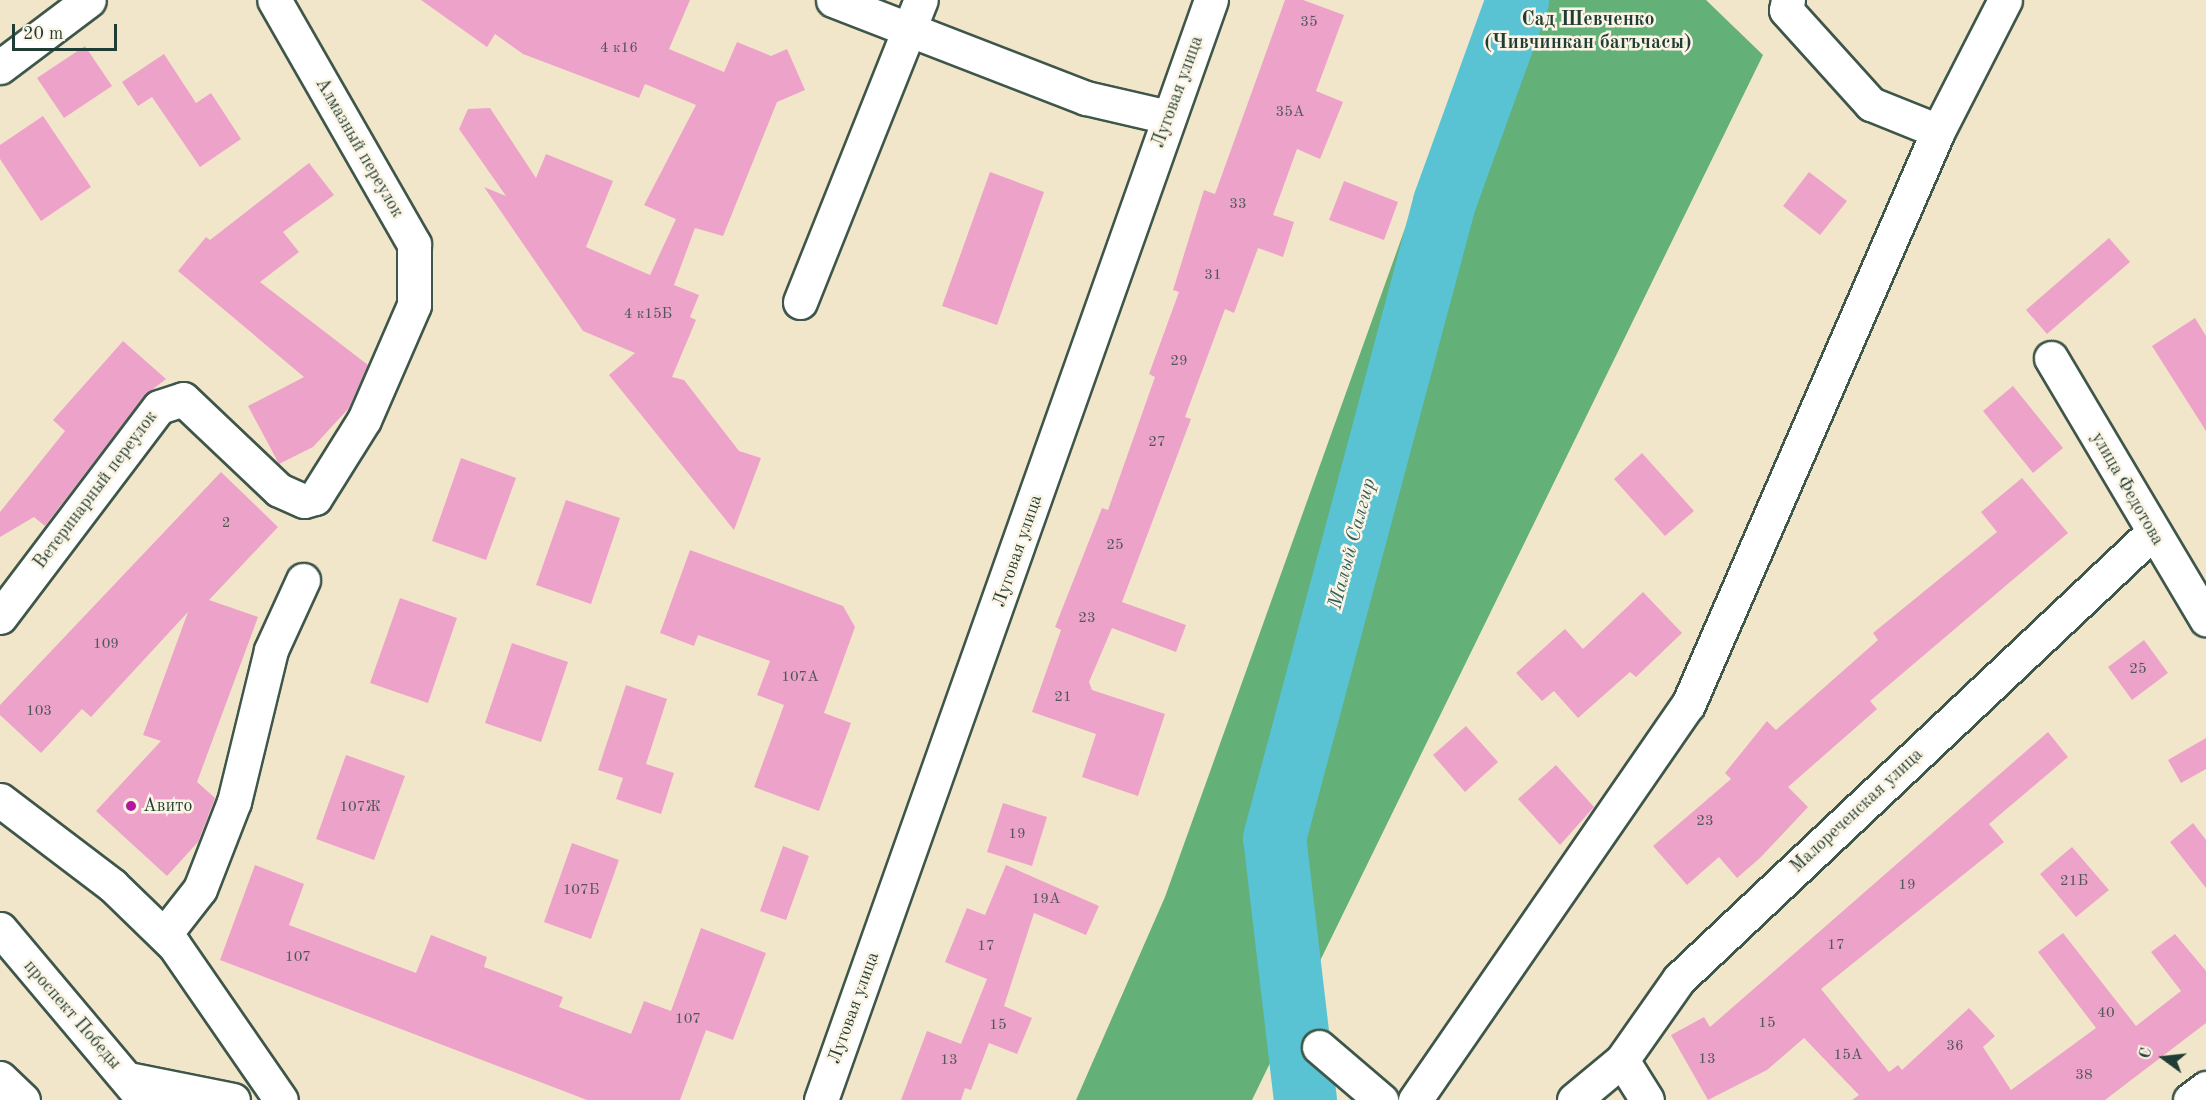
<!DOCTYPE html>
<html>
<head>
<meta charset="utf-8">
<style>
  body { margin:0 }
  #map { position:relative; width:2206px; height:1100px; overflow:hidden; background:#f2e6ca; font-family:"Old Standard TT",serif }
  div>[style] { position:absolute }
  .forest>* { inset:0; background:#63b079 }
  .river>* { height:63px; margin:-31.5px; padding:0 31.5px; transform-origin:31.5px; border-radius:31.5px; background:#59c3d4 }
  .building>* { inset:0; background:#eda3c9 }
  .roads { filter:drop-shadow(2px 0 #3f564a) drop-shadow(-2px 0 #3f564a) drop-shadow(0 2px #3f564a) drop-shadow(0 -2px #3f564a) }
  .minor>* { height:33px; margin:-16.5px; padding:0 16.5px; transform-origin:16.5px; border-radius:16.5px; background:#fff }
  .major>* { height:33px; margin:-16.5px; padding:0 16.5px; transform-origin:16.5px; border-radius:16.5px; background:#fff }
  .dots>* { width:16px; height:16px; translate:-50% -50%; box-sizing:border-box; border:3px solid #fcf5e5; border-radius:50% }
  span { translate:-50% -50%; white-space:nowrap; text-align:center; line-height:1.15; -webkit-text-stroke:5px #fcf5e5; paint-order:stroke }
  .number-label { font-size:15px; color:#525659 }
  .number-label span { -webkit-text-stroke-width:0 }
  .street-label { font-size:18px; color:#1f3d34 }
  .poi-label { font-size:18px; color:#1f3d34 }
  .left { translate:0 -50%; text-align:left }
  .neighbourhood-label { font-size:20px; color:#1f3d34; font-weight:700 }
  .water-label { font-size:20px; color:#2e5e5c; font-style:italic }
  .north { position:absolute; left:2134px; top:1028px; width:60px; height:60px; -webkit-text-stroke:4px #fcf5e5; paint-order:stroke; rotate:285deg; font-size:16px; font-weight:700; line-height:24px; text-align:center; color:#1f3d34 }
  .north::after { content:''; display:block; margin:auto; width:21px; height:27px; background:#1f3d34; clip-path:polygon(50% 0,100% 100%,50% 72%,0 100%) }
  .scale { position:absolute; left:12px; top:24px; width:105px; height:27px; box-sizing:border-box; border:3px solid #1f3d34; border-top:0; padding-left:8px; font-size:18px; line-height:21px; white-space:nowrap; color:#1f3d34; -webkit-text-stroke:4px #fcf5e5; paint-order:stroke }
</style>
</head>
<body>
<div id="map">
  <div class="forest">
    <div style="clip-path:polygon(1487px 0,1706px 0,1763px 55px,1252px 1100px,1076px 1100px,1165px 897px)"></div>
  </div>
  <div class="river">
    <div style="left:1305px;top:1100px;width:264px;rotate:-96.7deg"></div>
    <div style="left:1274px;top:838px;width:658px;rotate:-75.03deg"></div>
    <div style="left:1444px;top:202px;width:215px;rotate:-70.1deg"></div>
  </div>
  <div class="building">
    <div style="clip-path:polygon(421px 0,690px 0,669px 49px,724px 72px,737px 42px,771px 56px,787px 49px,805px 90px,777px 102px,723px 236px,695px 228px,674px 285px,699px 295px,690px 317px,696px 320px,672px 377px,684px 380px,739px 451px,761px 458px,734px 530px,609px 375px,635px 353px,583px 331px,484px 187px,506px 196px,459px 129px,468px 109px,490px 108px,536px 178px,546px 154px,613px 181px,586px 247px,650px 275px,676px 219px,687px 224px,644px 205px,696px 105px,645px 84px,639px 98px,523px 54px,495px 34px,487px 47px)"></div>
    <div style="clip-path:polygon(1285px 0,1303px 0,1344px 15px,1316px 91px,1343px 102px,1320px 159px,1297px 149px,1273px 215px,1294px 222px,1283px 257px,1258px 248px,1234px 313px,1225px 309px,1185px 417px,1191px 419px,1122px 602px,1186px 625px,1176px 652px,1112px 628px,1089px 682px,1092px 690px,1165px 714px,1138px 796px,1082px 777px,1096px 734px,1032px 712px,1061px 630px,1055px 627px,1102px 508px,1108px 510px,1155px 377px,1149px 374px,1179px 292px,1173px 290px,1204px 190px,1215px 194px)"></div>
    <div style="clip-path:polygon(85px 46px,112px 86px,64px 118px,37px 78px)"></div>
    <div style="clip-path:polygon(164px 54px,196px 103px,211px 93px,241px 139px,200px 167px,152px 97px,138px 106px,122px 82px)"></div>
    <div style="clip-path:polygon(43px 116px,91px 187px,41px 221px,0 159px,0 145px)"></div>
    <div style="clip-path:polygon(309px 163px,334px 195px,283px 232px,299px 252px,260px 282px,368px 365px,349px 408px,313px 447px,279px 464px,248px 406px,304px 377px,178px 271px,206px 237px,210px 240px)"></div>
    <div style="clip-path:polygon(990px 172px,1044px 192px,997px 325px,942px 306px)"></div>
    <div style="clip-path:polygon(1809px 172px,1847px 201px,1820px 235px,1783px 206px)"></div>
    <div style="clip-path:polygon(1344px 181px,1398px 202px,1384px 240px,1329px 220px)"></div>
    <div style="clip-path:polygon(2109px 238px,2130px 262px,2047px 334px,2026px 310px)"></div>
    <div style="clip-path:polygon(2195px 318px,2206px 336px,2206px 431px,2152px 346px)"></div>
    <div style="clip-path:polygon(123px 341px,166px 379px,144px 396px,45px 526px,34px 517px,0 537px,0 512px,65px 431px,53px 420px)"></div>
    <div style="clip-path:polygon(2013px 386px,2063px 448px,2033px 473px,1983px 411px)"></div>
    <div style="clip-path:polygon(1642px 453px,1694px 511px,1665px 536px,1614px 479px)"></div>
    <div style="clip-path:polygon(461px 458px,516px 478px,486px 560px,432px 541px)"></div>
    <div style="clip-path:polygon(221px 472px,278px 527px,209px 600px,258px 617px,197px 782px,215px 798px,198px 842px,167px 876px,96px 811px,161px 741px,143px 735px,188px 612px,91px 717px,82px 709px,41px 753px,0 715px,0 705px)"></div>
    <div style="clip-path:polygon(2022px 478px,2068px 533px,1870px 701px,1877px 709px,1788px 787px,1808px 807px,1760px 858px,1737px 878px,1719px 857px,1687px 885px,1653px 846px,1731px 779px,1725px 773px,1767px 721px,1776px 730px,1878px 640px,1873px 633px,1997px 532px,1981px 512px)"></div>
    <div style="clip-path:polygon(566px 500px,620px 518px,591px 604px,536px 585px)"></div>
    <div style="clip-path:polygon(690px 550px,843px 606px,855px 627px,824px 713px,851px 723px,819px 811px,754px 787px,784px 705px,757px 695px,770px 661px,698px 635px,694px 646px,660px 633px)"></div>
    <div style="clip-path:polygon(1643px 592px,1682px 633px,1636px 677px,1630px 672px,1578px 718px,1554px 691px,1542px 701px,1516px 673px,1565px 629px,1583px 649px)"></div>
    <div style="clip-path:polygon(400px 598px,457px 618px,428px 703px,370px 683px)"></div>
    <div style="clip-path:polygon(2144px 640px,2168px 673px,2132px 700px,2108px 667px)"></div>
    <div style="clip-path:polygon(512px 643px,568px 662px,541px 742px,485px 723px)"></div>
    <div style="clip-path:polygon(626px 685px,667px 699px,646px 764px,674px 773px,661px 814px,616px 799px,623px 778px,598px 770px)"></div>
    <div style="clip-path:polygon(1466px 726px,1498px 762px,1465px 792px,1433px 755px)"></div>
    <div style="clip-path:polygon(2048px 732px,2068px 757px,1989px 824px,2004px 842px,1821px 989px,1889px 1072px,1898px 1065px,1902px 1070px,1969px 1008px,1995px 1036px,1983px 1047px,2011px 1090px,2096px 1028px,2038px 952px,2063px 933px,2136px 1026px,2181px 991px,2151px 952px,2175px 934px,2206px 971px,2206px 1023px,2105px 1100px,1852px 1100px,1859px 1095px,1804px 1038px,1767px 1070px,1708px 1100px,1671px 1035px,1704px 1017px,1710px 1027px)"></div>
    <div style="clip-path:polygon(2206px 738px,2206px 769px,2181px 783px,2168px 760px)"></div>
    <div style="clip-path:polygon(346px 755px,405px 776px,374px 860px,316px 839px)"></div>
    <div style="clip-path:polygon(1556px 765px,1594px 807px,1560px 845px,1518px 799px)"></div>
    <div style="clip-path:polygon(1003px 803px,1047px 817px,1032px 866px,987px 852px)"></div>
    <div style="clip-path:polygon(2193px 823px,2206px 840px,2206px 888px,2170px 842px)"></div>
    <div style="clip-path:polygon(572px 843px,619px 860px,591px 939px,544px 922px)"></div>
    <div style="clip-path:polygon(783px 846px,809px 856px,786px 920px,760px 911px)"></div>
    <div style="clip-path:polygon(2072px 847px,2109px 890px,2076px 917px,2040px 874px)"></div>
    <div style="clip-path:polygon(255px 865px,304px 884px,289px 925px,416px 973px,431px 935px,487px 957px,484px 967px,563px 997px,559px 1007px,631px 1034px,644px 1001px,671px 1011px,701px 928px,766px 953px,733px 1040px,706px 1030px,680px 1100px,587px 1100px,220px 960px)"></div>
    <div style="clip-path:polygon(1006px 865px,1099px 906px,1086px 935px,1034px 913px,1004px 1006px,1032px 1018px,1017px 1054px,989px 1043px,971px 1090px,965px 1088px,961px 1100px,901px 1100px,927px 1031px,961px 1044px,987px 979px,945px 962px,967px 908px,985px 915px)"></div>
  </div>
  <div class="roads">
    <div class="minor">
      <div style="left:833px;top:0;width:271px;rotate:21.2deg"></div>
      <div style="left:1086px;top:98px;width:84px;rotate:13deg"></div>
      <div style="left:1788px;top:0;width:10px;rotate:101deg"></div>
      <div style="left:1786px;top:10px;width:127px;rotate:47.9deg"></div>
      <div style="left:1871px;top:104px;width:72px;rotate:21.9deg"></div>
      <div style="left:0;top:67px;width:111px;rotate:-37deg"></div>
      <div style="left:800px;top:302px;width:325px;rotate:-68.2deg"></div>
      <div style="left:2051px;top:358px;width:304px;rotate:59.3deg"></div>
      <div style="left:0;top:617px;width:263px;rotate:-52.9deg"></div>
      <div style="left:159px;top:407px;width:25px;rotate:-18deg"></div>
      <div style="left:183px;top:399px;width:132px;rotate:43.5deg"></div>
      <div style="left:279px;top:490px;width:27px;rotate:24deg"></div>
      <div style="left:304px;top:501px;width:11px;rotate:-15deg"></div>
      <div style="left:315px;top:498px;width:92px;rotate:-57.9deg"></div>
      <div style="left:364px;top:420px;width:125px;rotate:-66.5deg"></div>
      <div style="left:414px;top:305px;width:61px;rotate:-90deg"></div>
      <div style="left:414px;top:244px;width:281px;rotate:-119.8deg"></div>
      <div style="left:0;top:800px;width:141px;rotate:37.2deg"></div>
      <div style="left:112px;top:885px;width:86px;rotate:44.1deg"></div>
      <div style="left:174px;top:945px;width:188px;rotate:55.4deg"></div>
      <div style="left:164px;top:935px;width:58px;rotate:-52deg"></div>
      <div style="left:200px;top:889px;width:93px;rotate:-68.7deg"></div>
      <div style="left:234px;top:802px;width:156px;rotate:-76.3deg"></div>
      <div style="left:271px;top:650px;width:77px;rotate:-65.4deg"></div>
      <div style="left:1319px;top:1047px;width:82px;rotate:40.5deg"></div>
      <div style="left:1622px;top:1060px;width:47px;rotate:58deg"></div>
      <div style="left:1415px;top:1100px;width:480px;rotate:-55.4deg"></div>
      <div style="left:1688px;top:705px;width:626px;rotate:-66.46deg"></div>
      <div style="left:1938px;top:131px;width:147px;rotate:-62.9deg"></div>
      <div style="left:1574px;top:1100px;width:62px;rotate:-39.8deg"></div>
      <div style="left:1622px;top:1060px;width:99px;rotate:-54.9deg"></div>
      <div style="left:1679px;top:979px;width:650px;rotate:-43.32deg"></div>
      <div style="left:2190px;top:1100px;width:20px;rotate:-37deg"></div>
    </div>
    <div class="major">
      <div style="left:0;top:929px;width:224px;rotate:49.9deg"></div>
      <div style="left:0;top:1078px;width:32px;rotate:44deg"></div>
      <div style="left:128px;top:1079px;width:107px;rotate:11.3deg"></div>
      <div style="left:821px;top:1100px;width:1167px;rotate:-70.48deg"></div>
    </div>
  </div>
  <div class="dots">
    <div style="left:131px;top:806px;background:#b5179e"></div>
  </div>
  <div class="number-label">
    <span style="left:1309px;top:23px">35</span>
    <span style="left:619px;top:49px">4 к16</span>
    <span style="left:1290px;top:113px">35А</span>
    <span style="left:1238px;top:205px">33</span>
    <span style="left:1213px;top:276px">31</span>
    <span style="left:648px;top:315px">4 к15Б</span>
    <span style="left:1179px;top:362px">29</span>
    <span style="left:1157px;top:443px">27</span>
    <span style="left:226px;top:524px">2</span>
    <span style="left:1115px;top:546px">25</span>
    <span style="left:1087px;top:619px">23</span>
    <span style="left:106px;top:645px">109</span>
    <span style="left:2138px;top:670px">25</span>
    <span style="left:800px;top:678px">107А</span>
    <span style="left:1063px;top:698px">21</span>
    <span style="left:39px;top:712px">103</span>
    <span style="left:360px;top:808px">107Ж</span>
    <span style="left:1705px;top:822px">23</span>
    <span style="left:1017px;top:835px">19</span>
    <span style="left:2074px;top:882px">21Б</span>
    <span style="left:1907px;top:886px">19</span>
    <span style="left:581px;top:891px">107Б</span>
    <span style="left:1046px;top:900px">19А</span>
    <span style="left:1836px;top:946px">17</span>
    <span style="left:986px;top:947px">17</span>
    <span style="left:298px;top:958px">107</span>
    <span style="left:2106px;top:1014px">40</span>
    <span style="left:688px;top:1020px">107</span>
    <span style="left:1767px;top:1024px">15</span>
    <span style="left:998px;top:1026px">15</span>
    <span style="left:1955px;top:1047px">36</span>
    <span style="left:1848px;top:1056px">15А</span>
    <span style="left:1707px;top:1060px">13</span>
    <span style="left:949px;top:1061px">13</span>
    <span style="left:2084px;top:1076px">38</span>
  </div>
  <div class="street-label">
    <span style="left:1178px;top:92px;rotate:-70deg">Луговая улица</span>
    <span style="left:359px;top:148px;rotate:60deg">Алмазный переулок</span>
    <span style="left:2127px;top:489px;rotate:60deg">улица Федотова</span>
    <span style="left:96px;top:490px;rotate:-53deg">Ветеринарный переулок</span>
    <span style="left:1018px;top:551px;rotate:-71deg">Луговая улица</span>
    <span style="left:1857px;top:811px;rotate:-43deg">Малореченская улица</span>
    <span style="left:854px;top:1008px;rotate:-70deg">Луговая улица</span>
    <span style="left:72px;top:1015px;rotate:49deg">проспект Победы</span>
  </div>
  <div class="poi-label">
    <span class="left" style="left:143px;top:806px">Авито</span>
  </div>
  <div class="neighbourhood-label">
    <span style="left:1588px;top:32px">Сад Шевченко<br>(Чивчинкан багъчасы)</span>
  </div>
  <div class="water-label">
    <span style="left:1353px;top:544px;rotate:-75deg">Малый Салгир</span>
  </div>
  <div class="north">С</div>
  <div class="scale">20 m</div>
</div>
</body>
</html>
